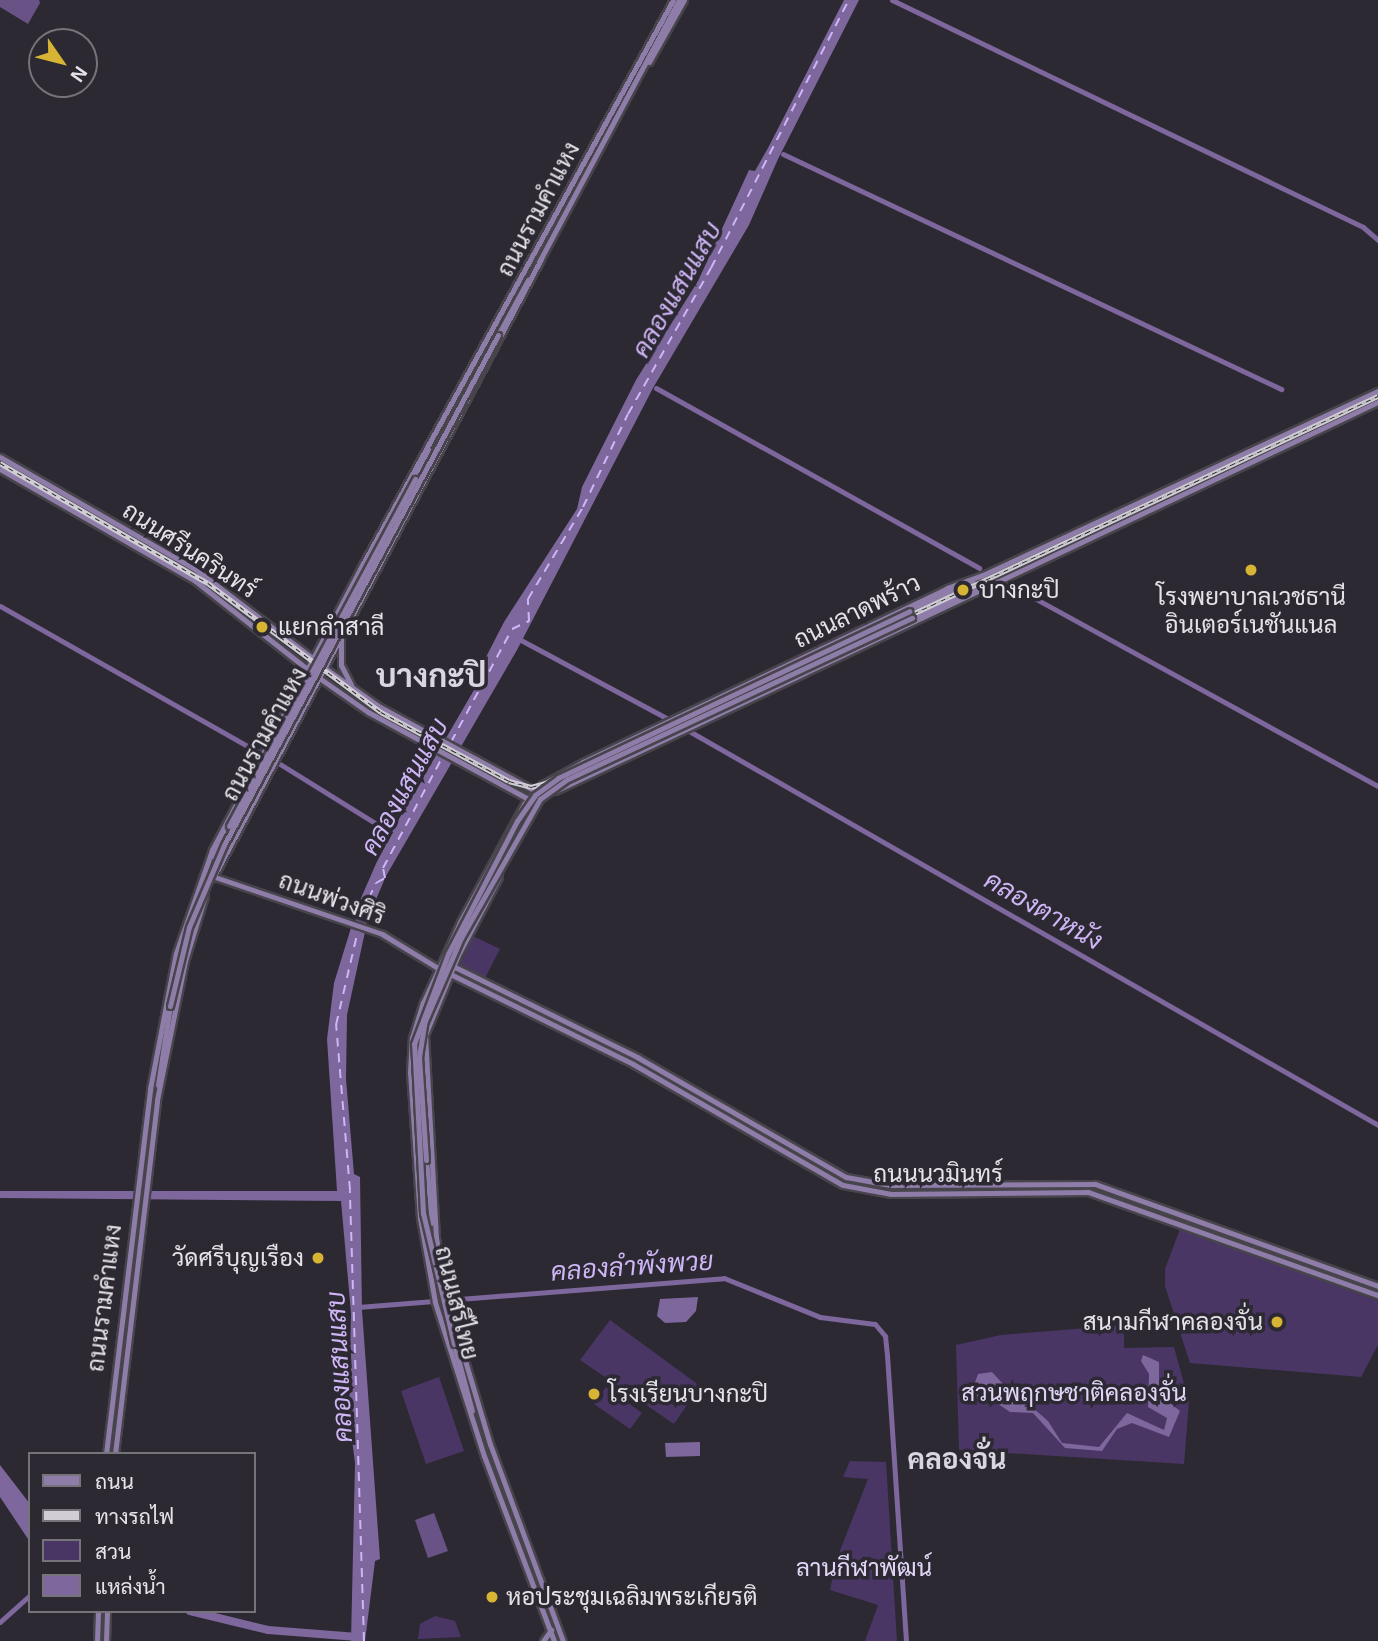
<!DOCTYPE html>
<html>
<head>
<meta charset="utf-8">
<style>
  body { margin:0 }
  #map { position:relative; width:1378px; height:1641px; overflow:hidden; background:#2c2932; font-family:Helvetica,Sarabun,sans-serif }
  div>[style] { position:absolute }
  .green>* { inset:0; background:#4a3665 }
  .forest>* { inset:0; background:#685286 }
  .water>* { inset:0; background:#7d679d }
  .canal>* { height:5px; margin:-2.5px; padding:0 2.5px; transform-origin:2.5px; border-radius:2.5px; background:#7d679d }
  .river>* { height:8px; margin:-4px; padding:0 4px; transform-origin:4px; border-radius:4px; background:#7d679d }
  .ferry>* { height:2px; margin-top:-1px; transform-origin:0; background:repeating-linear-gradient(90deg,#ceb5f5 0 9px,transparent 0 16px) }
  .roads { filter:drop-shadow(2px 0 #47444b) drop-shadow(-2px 0 #47444b) drop-shadow(0 2px #47444b) drop-shadow(0 -2px #47444b) }
  .major>* { height:5px; margin:-2.5px; padding:0 2.5px; transform-origin:2.5px; border-radius:2.5px; background:#8f7da9 }
  .rail>* { height:4.5px; margin-top:-2.25px; transform-origin:0; background:repeating-linear-gradient(90deg,#2c2932 0 5px,#d0ced4 0 10px); box-sizing:border-box; border-block:2px solid #d0ced4 }
  .bridges { filter:drop-shadow(2px 0 #47444b) drop-shadow(-2px 0 #47444b) drop-shadow(0 2px #47444b) drop-shadow(0 -2px #47444b) }
  .major-bridge>* { height:5px; margin:-2.5px; padding:0 2.5px; transform-origin:2.5px; border-radius:2.5px; background:#8f7da9 }
  .dots>* { width:19px; height:19px; translate:-50% -50%; box-sizing:border-box; border:4px solid #2c2932; border-radius:50% }
  span { translate:-50% -50%; white-space:nowrap; text-align:center; line-height:1.15; -webkit-text-stroke:7px #2c2932; paint-order:stroke }
  .street-label { font-size:24px; color:#e5e3e9 }
  .poi-label { font-size:24px; color:#e5e3e9 }
  .left { translate:0 -50%; text-align:left }
  .right { translate:-100% -50%; text-align:right }
  .park-label { font-size:24px; color:#e1d5f6 }
  .water-label { font-size:26px; color:#ceb5f5; font-style:italic }
  .quarter-label { font-size:28px; color:#dad5e1; font-weight:700 }
  .district-label { font-size:32px; color:#dad5e1; font-weight:700 }
  .legend { position:absolute; left:28px; top:1452px; width:228px; height:161px; box-sizing:border-box; background:#2c2932; border:2px solid #76737b; margin:0; padding:9px 12px; list-style:none; font-size:21px; color:#e5e3e9 }
  .legend li { display:flex; align-items:center; gap:14px; height:35px }
  .legend b { width:35px; border:2px solid #76737b }
  .north { position:absolute; left:28px; top:28px; width:70px; height:70px; box-sizing:border-box; background:#2c2932; border:2px solid #76737b; border-radius:50%; rotate:125deg; font-size:19px; font-weight:700; line-height:28px; text-align:center; color:#e5e3e9 }
  .north::after { content:''; display:block; margin:auto; width:24px; height:32px; background:#d8b434; clip-path:polygon(50% 0,100% 100%,50% 72%,0 100%) }
</style>
</head>
<body>
<div id="map">
  <div class="green">
    <div style="clip-path:polygon(473px 936px,500px 949px,485px 978px,460px 965px)"></div>
    <div style="clip-path:polygon(1180px 1229px,1378px 1301px,1378px 1345px,1361px 1377px,1190px 1363px,1165px 1286px,1165px 1269px)"></div>
    <div style="clip-path:polygon(610px 1320px,700px 1386px,674px 1424px,580px 1360px)"></div>
    <div style="clip-path:polygon(1124px 1325px,1124px 1348px,1174px 1347px,1189px 1402px,1184px 1464px,959px 1450px,956px 1345px,1001px 1335px)"></div>
    <div style="clip-path:polygon(439px 1377px,464px 1451px,426px 1464px,401px 1391px)"></div>
    <div style="clip-path:polygon(606px 1387px,642px 1413px,630px 1429px,594px 1404px)"></div>
    <div style="clip-path:polygon(850px 1461px,886px 1462px,897px 1641px,865px 1641px,878px 1605px,830px 1590px,836px 1561px,868px 1479px,843px 1477px)"></div>
    <div style="clip-path:polygon(435px 1616px,455px 1621px,461px 1637px,418px 1639px,420px 1624px)"></div>
  </div>
  <div class="forest">
    <div style="clip-path:polygon(0 0,39px 0,40px 3px,28px 24px,0 7px)"></div>
    <div style="clip-path:polygon(434px 1513px,448px 1551px,428px 1558px,415px 1520px)"></div>
  </div>
  <div class="water">
    <div style="clip-path:polygon(844px 0,859px 0,778px 159px,749px 225px,653px 388px,517px 650px,386px 876px,368px 918px,347px 1015px,346px 1079px,354px 1174px,360px 1177px,362px 1310px,380px 1559px,375px 1561px,365px 1641px,351px 1641px,355px 1463px,349px 1416px,351px 1313px,341px 1201px,0 1198px,0 1191px,337px 1191px,327px 1039px,334px 983px,358px 905px,385px 843px,485px 671px,485px 659px,504px 622px,577px 509px,582px 487px,636px 380px,698px 281px,749px 170px,755px 171px,768px 148px)"></div>
    <div style="clip-path:polygon(698px 1297px,696px 1311px,686px 1322px,665px 1323px,657px 1316px,660px 1299px)"></div>
    <div style="clip-path:polygon(1143px 1355px,1159px 1362px,1159px 1394px,1180px 1411px,1169px 1437px,1132px 1423px,1117px 1429px,1102px 1451px,1065px 1448px,1033px 1413px,1010px 1412px,991px 1399px,973px 1399px,971px 1393px,978px 1374px,992px 1372px,1004px 1385px,1028px 1389px,1032px 1393px,1024px 1407px,1032px 1407px,1048px 1421px,1062px 1443px,1099px 1447px,1127px 1413px,1164px 1430px,1167px 1418px,1148px 1407px,1149px 1374px,1141px 1361px)"></div>
    <div style="clip-path:polygon(700px 1442px,700px 1456px,666px 1457px,665px 1443px)"></div>
    <div style="clip-path:polygon(0 1465px,30px 1504px,30px 1542px,0 1497px)"></div>
  </div>
  <div class="canal">
    <div style="left:892px;top:0;width:523px;rotate:25.73deg"></div>
    <div style="left:1363px;top:227px;width:20px;rotate:41deg"></div>
    <div style="left:783px;top:154px;width:551px;rotate:25.26deg"></div>
    <div style="left:656px;top:388px;width:370px;rotate:29.1deg"></div>
    <div style="left:1005px;top:582px;width:425px;rotate:28.7deg"></div>
    <div style="left:0;top:606px;width:296px;rotate:29.5deg"></div>
    <div style="left:517px;top:638px;width:171px;rotate:28.2deg"></div>
    <div style="left:689px;top:731px;width:794px;rotate:29.76deg"></div>
    <div style="left:275px;top:761px;width:142px;rotate:31.8deg"></div>
    <div style="left:358px;top:1307px;width:367px;rotate:-4.5deg"></div>
    <div style="left:724px;top:1278px;width:104px;rotate:22.1deg"></div>
    <div style="left:820px;top:1317px;width:55px;rotate:7.3deg"></div>
    <div style="left:875px;top:1324px;width:16px;rotate:50deg"></div>
    <div style="left:885px;top:1336px;width:19px;rotate:84deg"></div>
    <div style="left:887px;top:1355px;width:287px;rotate:86.2deg"></div>
    <div style="left:0;top:1622px;width:40px;rotate:-42deg"></div>
  </div>
  <div class="river">
    <div style="left:190px;top:1611px;width:80px;rotate:13.7deg"></div>
    <div style="left:268px;top:1630px;width:90px;rotate:4.4deg"></div>
  </div>
  <div class="ferry">
    <div style="left:451px;top:742px;width:128px;rotate:-61.6deg"></div>
    <div style="left:512px;top:629px;width:19px;rotate:-25deg"></div>
    <div style="left:529px;top:621px;width:22px;rotate:-93deg"></div>
    <div style="left:528px;top:599px;width:107px;rotate:-59.1deg"></div>
    <div style="left:583px;top:507px;width:103px;rotate:-64.2deg"></div>
    <div style="left:628px;top:414px;width:168px;rotate:-60.4deg"></div>
    <div style="left:711px;top:268px;width:301px;rotate:-62.8deg"></div>
    <div style="left:364px;top:1641px;width:451px;rotate:-91.8deg"></div>
    <div style="left:350px;top:1190px;width:166px;rotate:-94.8deg"></div>
    <div style="left:336px;top:1025px;width:115px;rotate:-76.9deg"></div>
    <div style="left:362px;top:913px;width:33px;rotate:-65deg"></div>
    <div style="left:376px;top:883px;width:10px;rotate:-29deg"></div>
    <div style="left:385px;top:878px;width:10px;rotate:-101deg"></div>
    <div style="left:383px;top:868px;width:127px;rotate:-61.8deg"></div>
  </div>
  <div class="roads">
    <div class="major">
      <div style="left:649px;top:62px;width:71px;rotate:-60.6deg"></div>
      <div style="left:539px;top:262px;width:297px;rotate:-61.9deg"></div>
      <div style="left:498px;top:335px;width:63px;rotate:-61.4deg"></div>
      <div style="left:0;top:457px;width:225px;rotate:29.9deg"></div>
      <div style="left:195px;top:569px;width:151px;rotate:37.2deg"></div>
      <div style="left:0;top:469px;width:224px;rotate:29.8deg"></div>
      <div style="left:194px;top:580px;width:144px;rotate:38.2deg"></div>
      <div style="left:415px;top:479px;width:32px;rotate:-64deg"></div>
      <div style="left:909px;top:611px;width:70px;rotate:-25.5deg"></div>
      <div style="left:912px;top:618px;width:84px;rotate:-24.7deg"></div>
      <div style="left:341px;top:638px;width:27px;rotate:90deg"></div>
      <div style="left:341px;top:665px;width:22px;rotate:63deg"></div>
      <div style="left:322px;top:666px;width:71px;rotate:35.3deg"></div>
      <div style="left:380px;top:707px;width:179px;rotate:28.4deg"></div>
      <div style="left:315px;top:675px;width:65px;rotate:34.9deg"></div>
      <div style="left:368px;top:712px;width:184px;rotate:28.5deg"></div>
      <div style="left:555px;top:791px;width:910px;rotate:-25.3deg"></div>
      <div style="left:212px;top:856px;width:34px;rotate:-60deg"></div>
      <div style="left:212px;top:876px;width:180px;rotate:18.8deg"></div>
      <div style="left:382px;top:934px;width:66px;rotate:31.3deg"></div>
      <div style="left:438px;top:968px;width:217px;rotate:26.2deg"></div>
      <div style="left:633px;top:1064px;width:242px;rotate:30deg"></div>
      <div style="left:843px;top:1185px;width:49px;rotate:10.6deg"></div>
      <div style="left:891px;top:1194px;width:197px;rotate:-0.6deg"></div>
      <div style="left:1088px;top:1192px;width:308px;rotate:19.6deg"></div>
      <div style="left:499px;top:877px;width:88px;rotate:117.7deg"></div>
      <div style="left:458px;top:955px;width:87px;rotate:112.4deg"></div>
      <div style="left:425px;top:1035px;width:203px;rotate:86.9deg"></div>
      <div style="left:436px;top:1238px;width:73px;rotate:79deg"></div>
      <div style="left:450px;top:1310px;width:140px;rotate:73.4deg"></div>
      <div style="left:490px;top:1444px;width:210px;rotate:69.7deg"></div>
      <div style="left:213px;top:878px;width:701px;rotate:-62.08deg"></div>
      <div style="left:451px;top:965px;width:208px;rotate:26.3deg"></div>
      <div style="left:637px;top:1057px;width:241px;rotate:29.9deg"></div>
      <div style="left:846px;top:1177px;width:45px;rotate:10.3deg"></div>
      <div style="left:890px;top:1185px;width:205px;rotate:-0.3deg"></div>
      <div style="left:1095px;top:1184px;width:301px;rotate:19.8deg"></div>
      <div style="left:158px;top:1085px;width:80px;rotate:-81.4deg"></div>
      <div style="left:426px;top:1160px;width:63px;rotate:84.6deg"></div>
      <div style="left:454px;top:1344px;width:69px;rotate:75deg"></div>
      <div style="left:106px;top:1454px;width:368px;rotate:-83.1deg"></div>
      <div style="left:150px;top:1089px;width:138px;rotate:-79.2deg"></div>
      <div style="left:176px;top:953px;width:109px;rotate:-70.7deg"></div>
      <div style="left:212px;top:850px;width:318px;rotate:-62.2deg"></div>
      <div style="left:360px;top:569px;width:649px;rotate:-61.19deg"></div>
      <div style="left:115px;top:1454px;width:356px;rotate:-83.2deg"></div>
      <div style="left:157px;top:1100px;width:142px;rotate:-78.6deg"></div>
      <div style="left:185px;top:961px;width:68px;rotate:-72.9deg"></div>
      <div style="left:97px;top:1641px;width:30px;rotate:-88deg"></div>
      <div style="left:106px;top:1641px;width:30px;rotate:-88deg"></div>
      <div style="left:543px;top:1641px;width:14px;rotate:-54deg"></div>
      <div style="left:554px;top:1641px;width:198px;rotate:-110.7deg"></div>
      <div style="left:484px;top:1456px;width:162px;rotate:-107.7deg"></div>
      <div style="left:435px;top:1302px;width:85px;rotate:-100.1deg"></div>
      <div style="left:420px;top:1218px;width:145px;rotate:-93.9deg"></div>
      <div style="left:410px;top:1073px;width:35px;rotate:-87deg"></div>
      <div style="left:412px;top:1038px;width:37px;rotate:-73deg"></div>
      <div style="left:423px;top:1003px;width:89px;rotate:-65.4deg"></div>
      <div style="left:460px;top:922px;width:134px;rotate:-61.5deg"></div>
      <div style="left:524px;top:804px;width:25px;rotate:-48deg"></div>
      <div style="left:541px;top:785px;width:48px;rotate:-28.7deg"></div>
      <div style="left:583px;top:762px;width:403px;rotate:-25.5deg"></div>
      <div style="left:947px;top:588px;width:38px;rotate:-20deg"></div>
      <div style="left:983px;top:575px;width:436px;rotate:-25deg"></div>
    </div>
  </div>
  <div class="rail">
    <div style="left:0;top:463px;width:240px;rotate:30deg"></div>
    <div style="left:208px;top:583px;width:216px;rotate:36.7deg"></div>
    <div style="left:381px;top:712px;width:145px;rotate:28.3deg"></div>
    <div style="left:509px;top:781px;width:23px;rotate:15deg"></div>
    <div style="left:531px;top:787px;width:30px;rotate:-15deg"></div>
    <div style="left:560px;top:779px;width:903px;rotate:-25.09deg"></div>
  </div>
  <div class="bridges">
    <div class="major-bridge">
      <div style="left:229px;top:826px;width:394px;rotate:-61.8deg"></div>
      <div style="left:170px;top:1006px;width:81px;rotate:-76.5deg"></div>
      <div style="left:189px;top:927px;width:89px;rotate:-66.9deg"></div>
      <div style="left:224px;top:845px;width:579px;rotate:-61.75deg"></div>
      <div style="left:426px;top:1160px;width:103px;rotate:-93.9deg"></div>
      <div style="left:419px;top:1057px;width:36px;rotate:-81deg"></div>
      <div style="left:425px;top:1021px;width:90px;rotate:-66.6deg"></div>
      <div style="left:461px;top:938px;width:160px;rotate:-60.4deg"></div>
      <div style="left:540px;top:799px;width:34px;rotate:-36deg"></div>
      <div style="left:568px;top:779px;width:380px;rotate:-25.1deg"></div>
      <div style="left:454px;top:1344px;width:135px;rotate:-103.3deg"></div>
      <div style="left:423px;top:1213px;width:169px;rotate:-93deg"></div>
      <div style="left:414px;top:1044px;width:96px;rotate:-69.3deg"></div>
      <div style="left:448px;top:954px;width:150px;rotate:-62.6deg"></div>
      <div style="left:517px;top:821px;width:32px;rotate:-55deg"></div>
      <div style="left:535px;top:795px;width:29px;rotate:-36deg"></div>
      <div style="left:558px;top:778px;width:389px;rotate:-25.4deg"></div>
    </div>
  </div>
  <div class="dots">
    <div style="left:1251px;top:570px;background:#d8b434"></div>
    <div style="left:963px;top:590px;background:#d8b434"></div>
    <div style="left:262px;top:627px;background:#d8b434"></div>
    <div style="left:318px;top:1258px;background:#d8b434"></div>
    <div style="left:1277px;top:1322px;background:#d8b434"></div>
    <div style="left:594px;top:1394px;background:#d8b434"></div>
    <div style="left:492px;top:1597px;background:#d8b434"></div>
  </div>
  <div class="street-label">
    <span style="left:538px;top:209px;rotate:-62deg">ถนนรามคำแหง</span>
    <span style="left:190px;top:550px;rotate:33deg">ถนนศรีนครินทร์</span>
    <span style="left:857px;top:611px;rotate:-26deg">ถนนลาดพร้าว</span>
    <span style="left:264px;top:734px;rotate:-61deg">ถนนรามคำแหง</span>
    <span style="left:332px;top:898px;rotate:20deg">ถนนพ่วงศิริ</span>
    <span style="left:938px;top:1174px">ถนนนวมินทร์</span>
    <span style="left:104px;top:1298px;rotate:-83deg">ถนนรามคำแหง</span>
    <span style="left:457px;top:1303px;rotate:76deg">ถนนเสรีไทย</span>
  </div>
  <div class="poi-label">
    <span class="left" style="left:979px;top:590px">บางกะปิ</span>
    <span style="left:1251px;top:611px">โรงพยาบาลเวชธานี<br>อินเตอร์เนชันแนล</span>
    <span class="left" style="left:278px;top:627px">แยกลำสาลี</span>
    <span class="right" style="left:304px;top:1258px">วัดศรีบุญเรือง</span>
    <span class="right" style="left:1263px;top:1322px">สนามกีฬาคลองจั่น</span>
    <span class="left" style="left:608px;top:1394px">โรงเรียนบางกะปิ</span>
    <span class="left" style="left:506px;top:1597px">หอประชุมเฉลิมพระเกียรติ</span>
  </div>
  <div class="park-label">
    <span style="left:1074px;top:1393px">สวนพฤกษชาติคลองจั่น</span>
    <span style="left:864px;top:1568px">ลานกีฬาพัฒน์</span>
  </div>
  <div class="water-label">
    <span style="left:677px;top:290px;rotate:-60deg">คลองแสนแสบ</span>
    <span style="left:405px;top:787px;rotate:-61deg">คลองแสนแสบ</span>
    <span style="left:1043px;top:911px;rotate:30deg">คลองตาหนัง</span>
    <span style="left:632px;top:1267px;rotate:-4deg">คลองลำพังพวย</span>
    <span style="left:340px;top:1367px;rotate:-93deg">คลองแสนแสบ</span>
  </div>
  <div class="quarter-label">
    <span style="left:957px;top:1460px">คลองจั่น</span>
  </div>
  <div class="district-label">
    <span style="left:431px;top:676px">บางกะปิ</span>
  </div>
  <ul class="legend">
  <li><b style="height:9px;background:#8f7da9"></b>ถนน</li>
  <li><b style="height:9px;background:#d0ced4"></b>ทางรถไฟ</li>
  <li><b style="height:19px;background:#4a3665"></b>สวน</li>
  <li><b style="height:19px;background:#7d679d"></b>แหล่งน้ำ</li>
  </ul>
  <div class="north">N</div>
</div>
</body>
</html>
